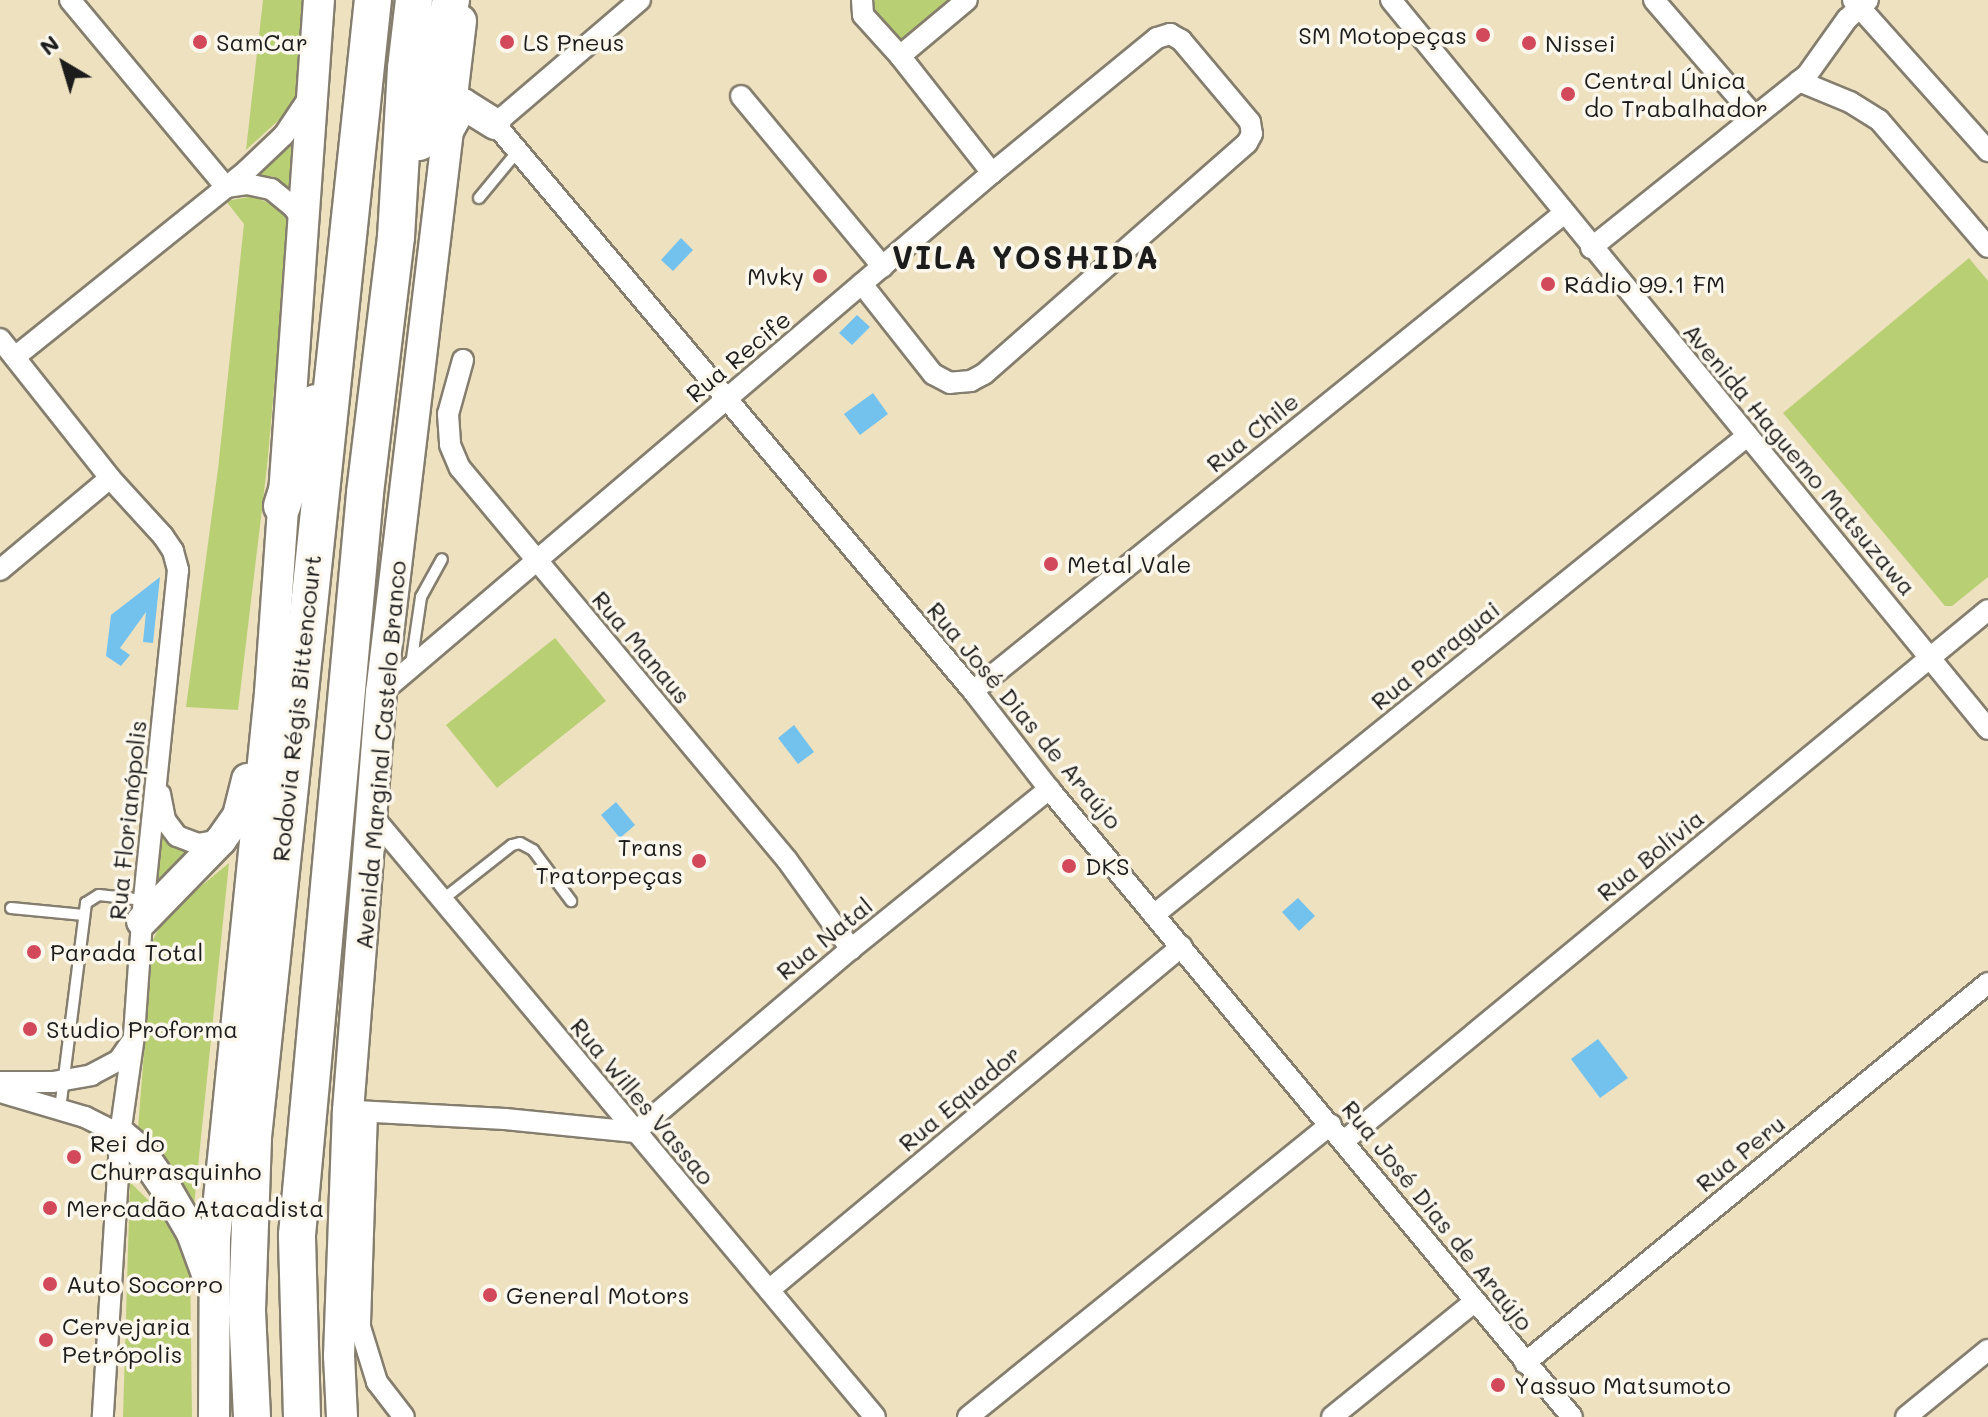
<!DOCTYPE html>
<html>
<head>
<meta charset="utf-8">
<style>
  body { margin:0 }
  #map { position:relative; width:1988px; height:1417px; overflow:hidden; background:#eee1c0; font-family:Mali,sans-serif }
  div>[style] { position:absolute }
  .green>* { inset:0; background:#b9cf74 }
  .water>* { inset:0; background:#73c2ee }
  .roads { filter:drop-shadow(2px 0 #857e6e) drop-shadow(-2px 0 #857e6e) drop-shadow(0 2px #857e6e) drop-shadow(0 -2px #857e6e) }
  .lane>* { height:10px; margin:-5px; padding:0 5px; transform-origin:5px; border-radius:5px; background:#fff }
  .street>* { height:20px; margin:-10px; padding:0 10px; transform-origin:10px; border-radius:10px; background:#fff }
  .primary>* { height:30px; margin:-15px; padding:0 15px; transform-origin:15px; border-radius:15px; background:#fff }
  .highway>* { height:36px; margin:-18px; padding:0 18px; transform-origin:18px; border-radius:18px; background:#fff }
  .dots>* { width:22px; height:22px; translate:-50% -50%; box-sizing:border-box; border:4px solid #fbf7ec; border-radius:50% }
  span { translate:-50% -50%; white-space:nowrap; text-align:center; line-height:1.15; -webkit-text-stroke:7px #fbf7ec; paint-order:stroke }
  .poi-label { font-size:24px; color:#1c1c1c }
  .right { translate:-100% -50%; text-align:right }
  .left { translate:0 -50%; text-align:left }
  .street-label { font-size:24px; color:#1c1c1c }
  .district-label { font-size:32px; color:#1c1c1c; font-weight:700; letter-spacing:2px }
  .north { position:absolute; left:24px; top:24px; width:80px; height:80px; -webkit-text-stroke:6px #fbf7ec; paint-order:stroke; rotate:322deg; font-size:22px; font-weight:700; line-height:32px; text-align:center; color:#1c1c1c }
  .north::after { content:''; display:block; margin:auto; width:28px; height:36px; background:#1c1c1c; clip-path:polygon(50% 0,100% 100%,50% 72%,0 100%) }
</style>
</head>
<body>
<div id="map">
  <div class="green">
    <div style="clip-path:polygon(263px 0,311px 0,300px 94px,282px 117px,246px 150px)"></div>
    <div style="clip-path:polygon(870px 0,957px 0,899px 46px,872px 12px)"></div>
    <div style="clip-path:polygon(297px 133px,294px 195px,275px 177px,251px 175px)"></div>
    <div style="clip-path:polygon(254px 196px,280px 209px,289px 220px,267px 467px,238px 710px,186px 707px,218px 469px,244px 224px,226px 201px)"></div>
    <div style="clip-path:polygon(1969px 258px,1988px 281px,1988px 577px,1952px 606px,1945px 606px,1783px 413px)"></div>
    <div style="clip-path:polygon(555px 638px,606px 701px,497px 788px,446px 725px)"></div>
    <div style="clip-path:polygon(157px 798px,172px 844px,189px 850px,207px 849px,147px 907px)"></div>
    <div style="clip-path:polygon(229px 863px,194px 1206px,148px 1148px,138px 1128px,153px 940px,165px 916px)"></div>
    <div style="clip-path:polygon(130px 1182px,169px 1221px,190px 1261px,192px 1417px,123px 1417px)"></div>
  </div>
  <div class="water">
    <div style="clip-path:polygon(681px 238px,693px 250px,673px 271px,661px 260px)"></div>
    <div style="clip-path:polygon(857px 315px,870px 327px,852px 345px,839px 333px)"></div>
    <div style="clip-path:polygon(873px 393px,888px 414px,860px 435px,844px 414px)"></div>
    <div style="clip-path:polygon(160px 577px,153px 643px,143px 642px,146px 612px,120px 648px,130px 655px,121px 666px,106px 656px,111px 615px)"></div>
    <div style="clip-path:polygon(794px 725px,814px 752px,798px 764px,778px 738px)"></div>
    <div style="clip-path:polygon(616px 802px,635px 825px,620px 838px,601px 815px)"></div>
    <div style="clip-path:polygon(1298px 898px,1315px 916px,1299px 931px,1282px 912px)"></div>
    <div style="clip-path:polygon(1598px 1039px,1628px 1078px,1600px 1098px,1571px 1059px)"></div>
  </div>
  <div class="roads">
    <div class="lane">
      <div style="left:479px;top:198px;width:60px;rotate:-50.4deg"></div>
      <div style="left:411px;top:665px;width:69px;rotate:-81.6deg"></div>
      <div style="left:421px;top:597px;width:43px;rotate:-61.1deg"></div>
      <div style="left:442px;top:900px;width:89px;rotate:-38.2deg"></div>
      <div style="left:512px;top:845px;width:8px;rotate:-14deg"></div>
      <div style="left:520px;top:843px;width:15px;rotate:28deg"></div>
      <div style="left:533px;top:850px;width:64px;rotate:53.3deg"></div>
      <div style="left:11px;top:908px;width:73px;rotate:5.5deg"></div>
      <div style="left:60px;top:1109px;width:208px;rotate:-82.8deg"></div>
      <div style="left:86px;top:903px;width:15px;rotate:-32deg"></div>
      <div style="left:99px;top:895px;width:45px;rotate:6.3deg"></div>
    </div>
    <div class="street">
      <div style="left:70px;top:0;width:244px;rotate:50.2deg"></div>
      <div style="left:640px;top:0;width:191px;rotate:139.5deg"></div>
      <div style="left:495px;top:124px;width:742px;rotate:49.87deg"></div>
      <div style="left:973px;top:691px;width:124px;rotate:52.2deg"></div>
      <div style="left:1049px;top:789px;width:817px;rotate:50.21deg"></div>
      <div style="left:862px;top:0;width:15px;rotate:86deg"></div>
      <div style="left:863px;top:15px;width:55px;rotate:47.9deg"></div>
      <div style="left:900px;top:56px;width:87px;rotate:-39.9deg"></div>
      <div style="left:1391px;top:0;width:942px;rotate:50.68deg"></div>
      <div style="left:1654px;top:0;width:153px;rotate:49.2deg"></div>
      <div style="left:1853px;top:0;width:203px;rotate:48.2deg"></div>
      <div style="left:900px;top:56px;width:149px;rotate:51.8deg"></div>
      <div style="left:1799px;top:81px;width:55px;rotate:22.4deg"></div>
      <div style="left:1850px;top:102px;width:34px;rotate:32deg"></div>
      <div style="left:1879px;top:120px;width:167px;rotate:49.4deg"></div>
      <div style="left:741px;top:96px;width:222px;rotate:50.3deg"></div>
      <div style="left:226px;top:187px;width:21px;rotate:-8deg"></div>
      <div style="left:247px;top:184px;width:25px;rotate:12deg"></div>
      <div style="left:271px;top:189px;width:28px;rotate:39deg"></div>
      <div style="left:293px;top:207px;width:21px;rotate:53deg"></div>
      <div style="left:1591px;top:248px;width:277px;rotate:-38.7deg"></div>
      <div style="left:1807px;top:75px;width:69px;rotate:-54.5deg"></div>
      <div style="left:1847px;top:19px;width:28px;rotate:-42deg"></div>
      <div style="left:0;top:339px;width:177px;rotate:51.6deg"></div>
      <div style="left:110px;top:478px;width:79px;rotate:47.6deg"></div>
      <div style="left:163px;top:536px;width:18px;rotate:56deg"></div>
      <div style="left:173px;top:551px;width:20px;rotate:75deg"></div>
      <div style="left:178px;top:570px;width:353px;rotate:95.9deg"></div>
      <div style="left:142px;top:921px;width:115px;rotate:94deg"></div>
      <div style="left:134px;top:1036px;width:92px;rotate:98.1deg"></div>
      <div style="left:121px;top:1127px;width:291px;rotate:93.6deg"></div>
      <div style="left:15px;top:357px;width:297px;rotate:-38.8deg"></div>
      <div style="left:246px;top:171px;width:52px;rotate:-43.5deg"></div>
      <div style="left:284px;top:135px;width:43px;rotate:-56.3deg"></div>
      <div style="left:463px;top:360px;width:56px;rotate:105.5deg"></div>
      <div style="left:448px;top:414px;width:31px;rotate:86deg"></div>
      <div style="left:450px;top:445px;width:25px;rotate:67deg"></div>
      <div style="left:460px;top:468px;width:510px;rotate:50.17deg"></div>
      <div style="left:787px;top:860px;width:110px;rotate:54.3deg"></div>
      <div style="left:0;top:570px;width:143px;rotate:-39.9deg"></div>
      <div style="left:973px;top:691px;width:759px;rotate:-38.95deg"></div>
      <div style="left:381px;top:693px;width:802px;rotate:-40.4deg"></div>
      <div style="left:992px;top:173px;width:213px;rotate:-39.3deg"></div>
      <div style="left:1157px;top:38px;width:14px;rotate:-17deg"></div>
      <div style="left:1170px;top:34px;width:13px;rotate:29deg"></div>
      <div style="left:1181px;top:40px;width:107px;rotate:49.9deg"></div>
      <div style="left:1250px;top:122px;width:12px;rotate:81deg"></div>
      <div style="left:1252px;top:134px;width:10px;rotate:119deg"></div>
      <div style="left:1247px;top:143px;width:350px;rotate:138.7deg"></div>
      <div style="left:984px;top:374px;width:15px;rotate:152deg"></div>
      <div style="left:971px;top:381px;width:21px;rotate:175deg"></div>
      <div style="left:950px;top:383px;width:19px;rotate:-152deg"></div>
      <div style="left:933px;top:374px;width:115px;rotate:-128.3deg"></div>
      <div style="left:160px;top:794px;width:26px;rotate:79deg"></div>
      <div style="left:165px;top:820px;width:20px;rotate:53deg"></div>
      <div style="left:177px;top:836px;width:22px;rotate:21deg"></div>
      <div style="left:198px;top:844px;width:22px;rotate:-10deg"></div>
      <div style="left:373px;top:817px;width:782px;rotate:50.08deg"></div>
      <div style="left:1155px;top:914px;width:761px;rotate:-38.92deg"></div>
      <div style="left:0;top:1082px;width:53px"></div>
      <div style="left:53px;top:1082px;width:39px;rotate:-10deg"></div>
      <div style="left:91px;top:1075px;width:32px;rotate:-28deg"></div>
      <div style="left:119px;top:1060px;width:24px;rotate:-55deg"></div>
      <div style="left:0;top:1092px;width:89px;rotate:16.4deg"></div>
      <div style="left:85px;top:1117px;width:40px;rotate:26.6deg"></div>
      <div style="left:356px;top:1111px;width:149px;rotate:3.1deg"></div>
      <div style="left:505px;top:1119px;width:131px;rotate:5.7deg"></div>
      <div style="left:367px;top:1112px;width:215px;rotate:91.9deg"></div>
      <div style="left:360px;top:1327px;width:58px;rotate:72.8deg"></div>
      <div style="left:377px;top:1382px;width:44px;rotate:52.4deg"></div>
      <div style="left:635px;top:1132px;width:283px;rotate:-40.3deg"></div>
      <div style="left:851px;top:949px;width:255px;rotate:-38.9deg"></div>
      <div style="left:1345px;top:1140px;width:833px;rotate:-39.5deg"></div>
      <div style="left:769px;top:1290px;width:537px;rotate:-39.79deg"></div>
      <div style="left:1525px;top:1363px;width:599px;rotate:-39.38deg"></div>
      <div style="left:968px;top:1417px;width:466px;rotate:-38.9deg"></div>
      <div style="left:1332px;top:1417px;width:184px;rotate:-39deg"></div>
      <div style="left:1906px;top:1417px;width:106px;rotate:-39.3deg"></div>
    </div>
    <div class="primary">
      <div style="left:448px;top:131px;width:31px;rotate:-61deg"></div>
      <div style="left:463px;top:104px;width:38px;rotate:32deg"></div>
      <div style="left:142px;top:921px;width:113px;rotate:-45.7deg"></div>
      <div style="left:221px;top:840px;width:29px;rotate:-55deg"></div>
      <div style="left:238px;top:816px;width:38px;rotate:-76deg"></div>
      <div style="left:121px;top:1135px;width:26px;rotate:40deg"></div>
      <div style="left:141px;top:1152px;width:46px;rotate:55.6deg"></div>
      <div style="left:167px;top:1190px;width:50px;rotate:59.8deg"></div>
      <div style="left:192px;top:1233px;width:44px;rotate:69.9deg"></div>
      <div style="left:214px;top:1417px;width:179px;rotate:-89.7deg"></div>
      <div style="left:215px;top:1238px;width:548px;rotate:-84.24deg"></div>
      <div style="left:270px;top:693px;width:695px;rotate:-85.96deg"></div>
      <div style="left:342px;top:1417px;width:61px;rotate:-92.8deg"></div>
      <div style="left:339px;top:1356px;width:245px;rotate:-87.9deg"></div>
      <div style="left:348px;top:1111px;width:419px;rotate:-85.5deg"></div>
      <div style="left:381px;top:693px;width:677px;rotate:-83.21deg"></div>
    </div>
    <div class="highway">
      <div style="left:419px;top:142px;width:146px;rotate:-77.3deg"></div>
      <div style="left:282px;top:506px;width:108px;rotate:-72.2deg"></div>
      <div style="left:252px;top:1417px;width:107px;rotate:-92.7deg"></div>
      <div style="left:247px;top:1310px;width:173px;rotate:-88deg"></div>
      <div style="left:253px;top:1137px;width:1143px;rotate:-83.98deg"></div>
      <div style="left:302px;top:1417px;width:182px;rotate:-91.6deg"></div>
      <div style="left:297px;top:1235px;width:745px;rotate:-84.76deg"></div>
      <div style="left:365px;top:493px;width:258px;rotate:-83.1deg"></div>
      <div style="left:396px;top:237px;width:169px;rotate:-86.6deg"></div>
      <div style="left:406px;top:68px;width:68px;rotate:-83.3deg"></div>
    </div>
  </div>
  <div class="dots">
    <div style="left:1483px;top:35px;background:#d1495b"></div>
    <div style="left:200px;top:42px;background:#d1495b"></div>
    <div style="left:507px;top:42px;background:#d1495b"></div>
    <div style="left:1529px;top:43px;background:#d1495b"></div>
    <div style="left:1568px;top:94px;background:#d1495b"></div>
    <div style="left:820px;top:276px;background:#d1495b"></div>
    <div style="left:1548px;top:284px;background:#d1495b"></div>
    <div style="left:1051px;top:564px;background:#d1495b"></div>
    <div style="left:699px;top:861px;background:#d1495b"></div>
    <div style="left:1069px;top:866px;background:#d1495b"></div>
    <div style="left:34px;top:952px;background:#d1495b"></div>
    <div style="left:30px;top:1029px;background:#d1495b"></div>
    <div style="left:74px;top:1157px;background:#d1495b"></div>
    <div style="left:50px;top:1208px;background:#d1495b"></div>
    <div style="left:50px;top:1284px;background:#d1495b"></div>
    <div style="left:490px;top:1295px;background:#d1495b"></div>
    <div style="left:46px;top:1340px;background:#d1495b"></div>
    <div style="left:1498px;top:1385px;background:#d1495b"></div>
  </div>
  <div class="poi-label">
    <span class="right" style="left:1467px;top:35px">SM Motopeças</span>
    <span class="left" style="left:216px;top:42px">SamCar</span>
    <span class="left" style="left:523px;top:42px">LS Pneus</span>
    <span class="left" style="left:1545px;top:43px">Nissei</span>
    <span class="left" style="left:1584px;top:94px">Central Única<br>do Trabalhador</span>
    <span class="right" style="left:804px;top:276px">Mvky</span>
    <span class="left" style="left:1564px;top:284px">Rádio 99.1 FM</span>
    <span class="left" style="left:1067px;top:564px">Metal Vale</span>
    <span class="right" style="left:683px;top:861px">Trans<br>Tratorpeças</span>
    <span class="left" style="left:1085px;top:866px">DKS</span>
    <span class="left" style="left:50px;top:952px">Parada Total</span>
    <span class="left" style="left:46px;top:1029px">Studio Proforma</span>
    <span class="left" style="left:90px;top:1157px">Rei do<br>Churrasquinho</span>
    <span class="left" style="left:66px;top:1208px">Mercadão Atacadista</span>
    <span class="left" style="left:66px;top:1284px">Auto Socorro</span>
    <span class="left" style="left:506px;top:1295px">General Motors</span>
    <span class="left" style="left:62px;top:1340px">Cervejaria<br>Petrópolis</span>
    <span class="left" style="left:1514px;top:1385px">Yassuo Matsumoto</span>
  </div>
  <div class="street-label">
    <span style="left:738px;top:356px;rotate:-40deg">Rua Recife</span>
    <span style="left:1252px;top:432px;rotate:-39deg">Rua Chile</span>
    <span style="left:1800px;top:459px;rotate:50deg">Avenida Haguemo Matsuzawa</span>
    <span style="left:642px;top:647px;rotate:50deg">Rua Manaus</span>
    <span style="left:1435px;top:655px;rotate:-39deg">Rua Paraguai</span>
    <span style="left:296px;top:708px;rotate:-84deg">Rodovia Régis Bittencourt</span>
    <span style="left:1025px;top:715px;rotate:50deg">Rua José Dias de Araújo</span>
    <span style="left:380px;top:755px;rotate:-85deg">Avenida Marginal Castelo Branco</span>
    <span style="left:127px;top:820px;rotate:-84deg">Rua Florianópolis</span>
    <span style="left:1650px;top:855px;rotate:-39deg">Rua Bolívia</span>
    <span style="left:824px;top:938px;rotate:-39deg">Rua Natal</span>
    <span style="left:959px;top:1098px;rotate:-40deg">Rua Equador</span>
    <span style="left:643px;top:1101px;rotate:50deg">Rua Willes Vassao</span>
    <span style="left:1740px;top:1153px;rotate:-39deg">Rua Peru</span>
    <span style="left:1438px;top:1215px;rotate:51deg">Rua José Dias de Araújo</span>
  </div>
  <div class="district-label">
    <span style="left:1026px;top:256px">VILA YOSHIDA</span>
  </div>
  <div class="north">N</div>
</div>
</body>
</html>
